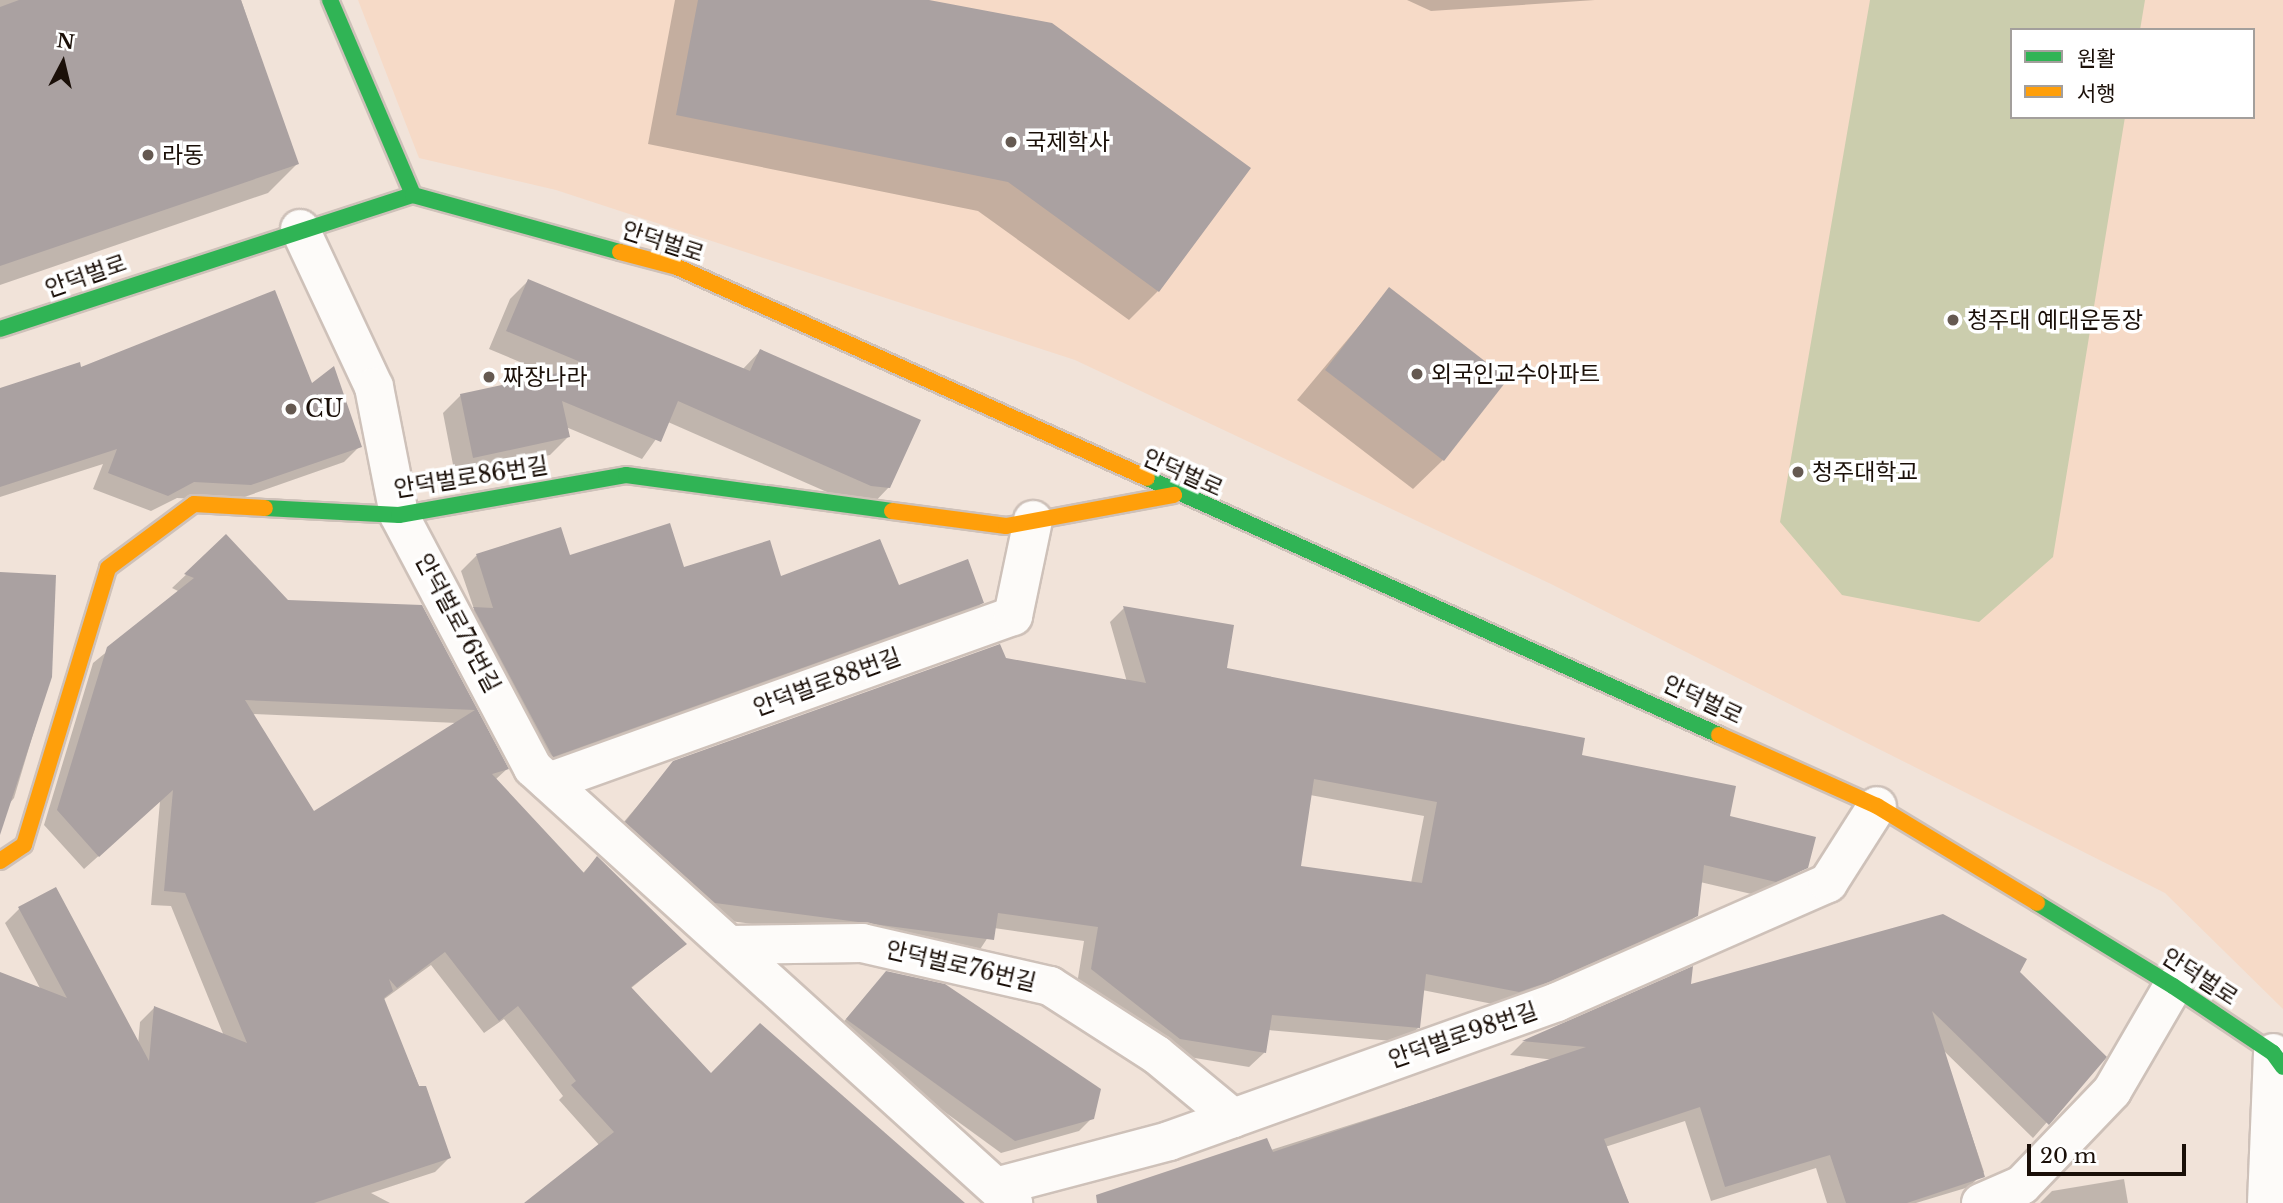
<!DOCTYPE html>
<html>
<head>
<meta charset="utf-8">
<style>
  body { margin:0 }
  #map { position:relative; width:2283px; height:1203px; overflow:hidden; background:#f1e3d9; font-family:"Libre Baskerville","Noto Sans KR",serif }
  div>[style] { position:absolute }
  .built>* { inset:0; background:#f6dac7 }
  .green>* { inset:0; background:#cbcdad }
  .shadow>* { inset:0; background:#0003 }
  .building>* { inset:0; background:#aaa1a1 }
  .roads { filter:drop-shadow(2px 0 #cec1b9) drop-shadow(-2px 0 #cec1b9) drop-shadow(0 2px #cec1b9) drop-shadow(0 -2px #cec1b9) }
  .street>* { height:38px; margin:-19px; padding:0 19px; transform-origin:19px; border-radius:19px; background:#fdfbf9 }
  .fast>* { height:16px; margin:-8px; padding:0 8px; transform-origin:8px; border-radius:8px; background:#30b455 }
  .slow>* { height:16px; margin:-8px; padding:0 8px; transform-origin:8px; border-radius:8px; background:#ff9f0a }
  .dots>* { width:19px; height:19px; translate:-50% -50%; box-sizing:border-box; border:4px solid #fff; border-radius:50% }
  span { translate:-50% -50%; white-space:nowrap; text-align:center; line-height:1.15; -webkit-text-stroke:7px #fff; paint-order:stroke }
  .poi-label { font-size:23px; color:#1a0f08 }
  .left { translate:0 -50%; text-align:left }
  .street-label { font-size:23px; color:#1a0f08 }
  .legend { position:absolute; left:2010px; top:28px; width:245px; height:91px; box-sizing:border-box; background:#fff; border:2px solid #a39f9c; margin:0; padding:9px 12px; list-style:none; font-size:21px; color:#1a0f08 }
  .legend li { display:flex; align-items:center; gap:14px; height:35px }
  .legend b { width:35px; border:2px solid #a39f9c }
  .north { position:absolute; left:28px; top:28px; width:70px; height:70px; -webkit-text-stroke:5px #fff; paint-order:stroke; rotate:7deg; font-size:19px; font-weight:700; line-height:28px; text-align:center; color:#1a0f08 }
  .north::after { content:''; display:block; margin:auto; width:24px; height:32px; background:#1a0f08; clip-path:polygon(50% 0,100% 100%,50% 72%,0 100%) }
  .scale { position:absolute; left:2027px; top:1144px; width:159px; height:32px; box-sizing:border-box; border:4px solid #1a0f08; border-top:0; padding-left:9px; font-size:21px; line-height:24px; white-space:nowrap; color:#1a0f08; -webkit-text-stroke:5px #fff; paint-order:stroke }
</style>
</head>
<body>
<div id="map">
  <div class="built">
    <div style="clip-path:polygon(evenodd,358px 0,2283px 0,2283px 1009px,2165px 893px,1551px 584px,1075px 360px,556px 190px,419px 158px,358px 0,2012px 30px,2253px 30px,2253px 117px,2012px 117px,2012px 30px)"></div>
  </div>
  <div class="green">
    <div style="clip-path:polygon(1870px 0,2145px 0,2140px 30px,2012px 30px,2012px 117px,2125px 117px,2053px 557px,1979px 622px,1842px 595px,1780px 522px)"></div>
  </div>
  <div class="shadow">
    <div style="clip-path:polygon(0 0,241px 0,297px 164px,268px 193px,0 285px)"></div>
    <div style="clip-path:polygon(675px 0,919px 0,1158px 291px,1129px 320px,978px 211px,648px 144px)"></div>
    <div style="clip-path:polygon(1407px 0,1595px 0,1431px 11px)"></div>
    <div style="clip-path:polygon(528px 281px,742px 370px,760px 351px,889px 487px,871px 506px,852px 503px,668px 422px,642px 459px,566px 427px,568px 437px,550px 455px,455px 475px,443px 413px,461px 395px,553px 376px,489px 349px,510px 299px)"></div>
    <div style="clip-path:polygon(1389px 290px,1443px 460px,1413px 489px,1297px 400px)"></div>
    <div style="clip-path:polygon(311px 386px,360px 446px,344px 462px,233px 501px,177px 498px,151px 511px,93px 489px,103px 464px,0 497px,0 390px)"></div>
    <div style="clip-path:polygon(560px 530px,569px 557px,898px 587px,982px 603px,967px 618px,538px 770px,459px 624px,474px 609px,461px 571px,476px 556px)"></div>
    <div style="clip-path:polygon(evenodd,226px 537px,287px 601px,421px 607px,507px 769px,495px 780px,583px 873px,597px 858px,685px 944px,630px 989px,711px 1075px,963px 1203px,544px 1203px,600px 1146px,559px 1100px,563px 1096px,504px 1019px,484px 1033px,431px 965px,383px 1000px,449px 1158px,435px 1172px,371px 1193px,390px 1203px,0 1203px,0 974px,41px 990px,5px 923px,19px 909px,55px 889px,138px 1045px,140px 1022px,154px 1008px,224px 1036px,171px 906px,151px 905px,160px 801px,84px 869px,44px 825px,93px 663px,180px 592px,172px 588px,226px 537px,252px 714px,457px 723px,313px 813px,252px 714px)"></div>
    <div style="clip-path:polygon(0 573px,50px 677px,14px 798px,0 815px)"></div>
    <div style="clip-path:polygon(evenodd,1124px 608px,1225px 669px,1580px 757px,1728px 817px,1807px 867px,1760px 896px,1700px 882px,1697px 915px,1682px 930px,1503px 1006px,1422px 990px,1419px 1027px,1404px 1042px,1268px 1030px,1264px 1053px,1249px 1067px,1165px 1053px,1077px 984px,1084px 941px,994px 928px,977px 954px,700px 917px,611px 837px,674px 763px,1004px 659px,1127px 682px,1110px 622px,1124px 608px,1310px 795px,1424px 816px,1411px 883px,1299px 867px,1310px 795px)"></div>
    <div style="clip-path:polygon(2018px 972px,2104px 1057px,2033px 1138px,1943px 1050px,1984px 1172px,1969px 1187px,1916px 1203px,1827px 1203px,1816px 1168px,1711px 1201px,1685px 1121px,1605px 1147px,1629px 1203px,1103px 1203px,1555px 1060px,1510px 1055px,1523px 1042px,1593px 1016px,1689px 987px)"></div>
    <div style="clip-path:polygon(874px 986px,1092px 1118px,1079px 1131px,1001px 1153px,835px 1032px)"></div>
    <div style="clip-path:polygon(2124px 1179px,2128px 1203px,2040px 1203px,2052px 1191px)"></div>
  </div>
  <div class="building">
    <div style="clip-path:polygon(19px 0,241px 0,299px 164px,0 266px,0 7px)"></div>
    <div style="clip-path:polygon(698px 0,929px 0,1052px 23px,1251px 168px,1159px 292px,1008px 182px,676px 115px)"></div>
    <div style="clip-path:polygon(528px 279px,750px 371px,760px 349px,921px 420px,890px 488px,871px 486px,678px 401px,661px 442px,562px 401px,570px 437px,473px 458px,460px 394px,590px 366px,506px 331px)"></div>
    <div style="clip-path:polygon(1389px 287px,1508px 379px,1444px 461px,1325px 370px)"></div>
    <div style="clip-path:polygon(275px 290px,312px 383px,334px 366px,362px 447px,251px 485px,194px 482px,168px 496px,108px 473px,117px 449px,0 487px,0 388px,80px 362px,81px 367px)"></div>
    <div style="clip-path:polygon(670px 523px,684px 567px,770px 540px,781px 576px,880px 539px,899px 585px,968px 559px,984px 603px,553px 757px,473px 607px,493px 608px,476px 554px,561px 527px,570px 555px)"></div>
    <div style="clip-path:polygon(evenodd,226px 534px,288px 600px,422px 605px,509px 769px,492px 774px,584px 873px,597px 856px,687px 944px,631px 987px,711px 1073px,760px 1023px,965px 1203px,524px 1203px,614px 1132px,571px 1085px,576px 1081px,518px 1006px,499px 1021px,445px 952px,397px 988px,389px 979px,393px 991px,384px 998px,419px 1086px,426px 1086px,451px 1158px,314px 1203px,0 1203px,0 972px,67px 998px,18px 907px,56px 887px,149px 1061px,154px 1006px,247px 1043px,185px 893px,164px 891px,173px 790px,99px 857px,57px 810px,107px 647px,194px 578px,184px 574px,226px 534px,245px 700px,475px 710px,314px 811px,245px 700px)"></div>
    <div style="clip-path:polygon(0 572px,56px 575px,52px 677px,0 835px)"></div>
    <div style="clip-path:polygon(evenodd,1123px 606px,1234px 625px,1227px 668px,1585px 738px,1582px 755px,1736px 786px,1730px 816px,1816px 837px,1808px 868px,1776px 882px,1704px 865px,1698px 916px,1549px 982px,1519px 992px,1426px 974px,1420px 1028px,1272px 1015px,1266px 1053px,1180px 1039px,1091px 969px,1098px 927px,998px 913px,994px 940px,715px 903px,625px 822px,673px 761px,1000px 644px,1006px 658px,1146px 683px,1123px 606px,1314px 779px,1437px 802px,1422px 883px,1301px 866px,1314px 779px)"></div>
    <div style="clip-path:polygon(1943px 914px,2027px 959px,2020px 972px,2107px 1057px,2049px 1125px,1932px 1011px,1985px 1177px,1907px 1203px,1846px 1203px,1830px 1155px,1725px 1187px,1700px 1107px,1604px 1139px,1629px 1203px,1097px 1203px,1096px 1195px,1267px 1138px,1273px 1152px,1586px 1047px,1522px 1041px,1693px 966px,1691px 984px)"></div>
    <div style="clip-path:polygon(886px 971px,945px 984px,1101px 1089px,1094px 1119px,1015px 1141px,846px 1019px)"></div>
  </div>
  <div class="roads">
    <div class="street">
      <div style="left:300px;top:229px;width:174px;rotate:64.9deg"></div>
      <div style="left:374px;top:387px;width:130px;rotate:78.9deg"></div>
      <div style="left:399px;top:515px;width:286px;rotate:62.1deg"></div>
      <div style="left:533px;top:768px;width:648px;rotate:42.18deg"></div>
      <div style="left:549px;top:782px;width:493px;rotate:-19.7deg"></div>
      <div style="left:1013px;top:616px;width:98px;rotate:-78.2deg"></div>
      <div style="left:731px;top:945px;width:131px;rotate:-0.9deg"></div>
      <div style="left:862px;top:943px;width:193px;rotate:12.9deg"></div>
      <div style="left:1050px;top:986px;width:127px;rotate:32.8deg"></div>
      <div style="left:1157px;top:1055px;width:99px;rotate:39.7deg"></div>
      <div style="left:999px;top:1186px;width:176px;rotate:-14.8deg"></div>
      <div style="left:1169px;top:1141px;width:412px;rotate:-19.7deg"></div>
      <div style="left:1557px;top:1002px;width:296px;rotate:-23.7deg"></div>
      <div style="left:1828px;top:883px;width:91px;rotate:-57.5deg"></div>
      <div style="left:1981px;top:1203px;width:45px;rotate:-23.7deg"></div>
      <div style="left:2022px;top:1185px;width:130px;rotate:-46.2deg"></div>
      <div style="left:2112px;top:1091px;width:121px;rotate:-59.8deg"></div>
      <div style="left:2267px;top:1203px;width:150px;rotate:-87.7deg"></div>
    </div>
    <div class="fast">
      <div style="left:330px;top:0;width:212px;rotate:66.9deg"></div>
      <div style="left:0;top:329px;width:434px;rotate:-18deg"></div>
      <div style="left:413px;top:195px;width:215px;rotate:15.4deg"></div>
      <div style="left:1147px;top:478px;width:627px;rotate:24.19deg"></div>
      <div style="left:265px;top:508px;width:134px;rotate:3deg"></div>
      <div style="left:399px;top:515px;width:230px;rotate:-10deg"></div>
      <div style="left:626px;top:475px;width:268px;rotate:7.7deg"></div>
      <div style="left:2037px;top:903px;width:159px;rotate:31.4deg"></div>
      <div style="left:2173px;top:986px;width:120px;rotate:33.8deg"></div>
      <div style="left:2273px;top:1053px;width:17px;rotate:54deg"></div>
    </div>
    <div class="slow">
      <div style="left:620px;top:252px;width:59px;rotate:14.7deg"></div>
      <div style="left:677px;top:267px;width:515px;rotate:24.18deg"></div>
      <div style="left:892px;top:511px;width:115px;rotate:7.5deg"></div>
      <div style="left:1006px;top:526px;width:171px;rotate:-10.5deg"></div>
      <div style="left:1719px;top:735px;width:173px;rotate:24.2deg"></div>
      <div style="left:1877px;top:806px;width:187px;rotate:31.2deg"></div>
      <div style="left:0;top:861px;width:29px;rotate:-34deg"></div>
      <div style="left:24px;top:845px;width:289px;rotate:-73.1deg"></div>
      <div style="left:108px;top:568px;width:107px;rotate:-36.7deg"></div>
      <div style="left:194px;top:504px;width:71px;rotate:3.2deg"></div>
    </div>
  </div>
  <div class="dots">
    <div style="left:1011px;top:142px;background:#655951"></div>
    <div style="left:148px;top:155px;background:#655951"></div>
    <div style="left:1953px;top:320px;background:#655951"></div>
    <div style="left:1417px;top:374px;background:#655951"></div>
    <div style="left:489px;top:377px;background:#655951"></div>
    <div style="left:291px;top:409px;background:#655951"></div>
    <div style="left:1798px;top:472px;background:#655951"></div>
  </div>
  <div class="poi-label">
    <span class="left" style="left:1025px;top:142px">국제학사</span>
    <span class="left" style="left:162px;top:155px">라동</span>
    <span class="left" style="left:1967px;top:320px">청주대 예대운동장</span>
    <span class="left" style="left:1431px;top:374px">외국인교수아파트</span>
    <span class="left" style="left:503px;top:377px">짜장나라</span>
    <span class="left" style="left:305px;top:409px">CU</span>
    <span class="left" style="left:1812px;top:472px">청주대학교</span>
  </div>
  <div class="street-label">
    <span style="left:663px;top:242px;rotate:18deg">안덕벌로</span>
    <span style="left:86px;top:276px;rotate:-19deg">안덕벌로</span>
    <span style="left:1183px;top:473px;rotate:24deg">안덕벌로</span>
    <span style="left:471px;top:477px;rotate:-9deg">안덕벌로86번길</span>
    <span style="left:458px;top:623px;rotate:62deg">안덕벌로76번길</span>
    <span style="left:827px;top:682px;rotate:-20deg">안덕벌로88번길</span>
    <span style="left:1703px;top:700px;rotate:25deg">안덕벌로</span>
    <span style="left:961px;top:966px;rotate:13deg">안덕벌로76번길</span>
    <span style="left:2200px;top:977px;rotate:33deg">안덕벌로</span>
    <span style="left:1463px;top:1035px;rotate:-19deg">안덕벌로98번길</span>
  </div>
  <ul class="legend">
  <li><b style="height:9px;background:#30b455"></b>원활</li>
  <li><b style="height:9px;background:#ff9f0a"></b>서행</li>
  </ul>
  <div class="north">N</div>
  <div class="scale">20 m</div>
</div>
</body>
</html>
